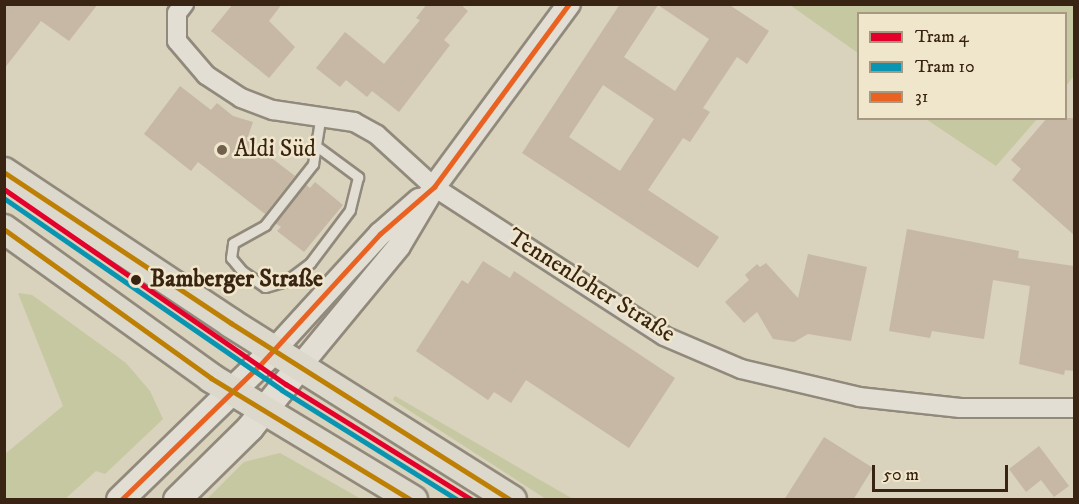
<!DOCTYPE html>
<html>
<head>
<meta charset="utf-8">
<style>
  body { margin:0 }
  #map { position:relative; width:1079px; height:504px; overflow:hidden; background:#d9d2bc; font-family:"IM FELL DW Pica",serif }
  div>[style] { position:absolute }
  .green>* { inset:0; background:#c5c8a1 }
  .building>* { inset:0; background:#c6b8a5 }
  .roads { filter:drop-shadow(2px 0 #918a7c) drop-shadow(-2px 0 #918a7c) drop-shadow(0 2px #918a7c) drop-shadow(0 -2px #918a7c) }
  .service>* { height:9px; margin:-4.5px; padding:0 4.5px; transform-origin:4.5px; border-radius:4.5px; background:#e2ded3 }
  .minor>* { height:18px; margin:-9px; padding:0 9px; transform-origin:9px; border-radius:9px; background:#e2ded3 }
  .tertiary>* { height:22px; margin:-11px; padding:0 11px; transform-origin:11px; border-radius:11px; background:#e2ded3 }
  .secondary>* { height:26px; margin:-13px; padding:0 13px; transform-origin:13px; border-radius:13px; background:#e2ded3 }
  .primary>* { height:28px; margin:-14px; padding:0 14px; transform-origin:14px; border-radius:14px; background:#dcd8cb }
  .bus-1>* { height:4.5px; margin:-2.25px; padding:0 2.25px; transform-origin:2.25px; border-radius:2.25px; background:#e96221 }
  .bus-2>* { height:4.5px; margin:-2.25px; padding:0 2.25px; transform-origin:2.25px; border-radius:2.25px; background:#be7f05 }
  .tram-1>* { height:4.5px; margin:-2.25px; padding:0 2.25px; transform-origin:2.25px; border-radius:2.25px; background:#e4002b }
  .tram-2>* { height:4.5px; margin:-2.25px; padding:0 2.25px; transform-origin:2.25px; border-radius:2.25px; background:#0995b2 }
  .dots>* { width:16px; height:16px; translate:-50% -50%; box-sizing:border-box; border:3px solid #efe6cb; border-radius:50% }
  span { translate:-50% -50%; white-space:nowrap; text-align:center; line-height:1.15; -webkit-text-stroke:5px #efe6cb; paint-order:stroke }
  .poi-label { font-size:24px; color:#392312 }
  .left { translate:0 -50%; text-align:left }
  .stop-label { font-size:24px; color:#392312; font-weight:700 }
  .street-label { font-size:24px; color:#392312 }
  .frame { position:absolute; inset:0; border:6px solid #392312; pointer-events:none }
  .legend { position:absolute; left:857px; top:12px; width:210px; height:108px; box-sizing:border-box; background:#efe6cb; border:2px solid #a69881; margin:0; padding:8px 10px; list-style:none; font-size:18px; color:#392312 }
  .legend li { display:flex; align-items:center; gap:12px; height:30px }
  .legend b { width:30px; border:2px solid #a69881 }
  .scale { position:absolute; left:872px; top:465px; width:136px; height:27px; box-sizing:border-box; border:3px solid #392312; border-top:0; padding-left:8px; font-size:18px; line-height:21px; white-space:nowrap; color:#392312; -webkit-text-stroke:4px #efe6cb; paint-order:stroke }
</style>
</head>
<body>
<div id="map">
  <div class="green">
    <div style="clip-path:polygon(790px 5px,1074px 5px,1074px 76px,1066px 86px,1066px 14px,858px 14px,858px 53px)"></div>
    <div style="clip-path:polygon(926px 119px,1037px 119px,996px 166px)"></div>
    <div style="clip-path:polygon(18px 293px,32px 295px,126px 363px,150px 391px,163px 419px,105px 474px,96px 471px,65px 499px,5px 499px,5px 454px,63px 406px)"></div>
    <div style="clip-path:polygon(395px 396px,573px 499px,546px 499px,393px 400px)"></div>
    <div style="clip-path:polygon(280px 453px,361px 499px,207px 499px,244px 462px)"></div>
  </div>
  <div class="building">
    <div style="clip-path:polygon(4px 4px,98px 4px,69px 41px,41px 21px,4px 69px)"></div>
    <div style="clip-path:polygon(233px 4px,282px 4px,269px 21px,295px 47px,269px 78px,211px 31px)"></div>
    <div style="clip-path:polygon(427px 4px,460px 4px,468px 11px,444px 40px,450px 45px,399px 112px,372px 91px,367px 97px,346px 80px,340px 87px,316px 68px,345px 32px,384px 64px,420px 20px,416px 18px)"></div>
    <div style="clip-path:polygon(evenodd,620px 4px,728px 4px,769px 31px,747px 64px,737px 57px,703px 108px,710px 112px,690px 142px,683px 138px,648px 190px,719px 237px,698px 268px,522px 153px,620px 4px,658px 5px,709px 39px,675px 91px,624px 57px,658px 5px,620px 4px,603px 85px,654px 119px,620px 171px,569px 137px,603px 85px)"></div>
    <div style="clip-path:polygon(180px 86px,211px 110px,217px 103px,233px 116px,253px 122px,247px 139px,295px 176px,265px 214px,198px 162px,191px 171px,144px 134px)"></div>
    <div style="clip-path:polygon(1047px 118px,1074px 118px,1074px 235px,1012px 180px,1021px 169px,1011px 160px)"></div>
    <div style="clip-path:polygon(315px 182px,343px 205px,304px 252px,277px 231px,281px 227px,275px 223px,305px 184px,310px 188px)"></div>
    <div style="clip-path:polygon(907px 229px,1019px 251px,1018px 258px,1074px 266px,1074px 371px,1065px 370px,1064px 375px,1019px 364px,1030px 286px,993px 280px,984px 339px,932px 331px,930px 338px,889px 331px)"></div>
    <div style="clip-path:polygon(808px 254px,867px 267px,851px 341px,808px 334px,794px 342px,773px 339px,757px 312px,744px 323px,725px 302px,749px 280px,745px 275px,757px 264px,760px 267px,766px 263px,798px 298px)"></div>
    <div style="clip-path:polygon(483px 261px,510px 278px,514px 271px,675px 378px,629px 448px,526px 380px,511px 403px,494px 392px,488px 400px,416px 351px,462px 280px,468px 284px)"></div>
    <div style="clip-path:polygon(824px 437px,873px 468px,853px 500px,784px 500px)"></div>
    <div style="clip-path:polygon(1039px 446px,1069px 486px,1054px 497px,1041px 480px,1026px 492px,1009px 469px)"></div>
  </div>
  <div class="roads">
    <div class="service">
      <div style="left:319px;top:148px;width:49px;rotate:36.6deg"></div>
      <div style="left:358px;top:177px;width:34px;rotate:104deg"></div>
      <div style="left:350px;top:210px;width:66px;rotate:127deg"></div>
      <div style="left:310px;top:263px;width:30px;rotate:143deg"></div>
      <div style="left:286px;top:281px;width:22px;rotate:164deg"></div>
      <div style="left:265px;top:287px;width:28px;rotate:-145deg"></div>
      <div style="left:242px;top:271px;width:17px;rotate:-130deg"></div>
      <div style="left:231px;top:258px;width:15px;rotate:-82deg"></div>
      <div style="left:233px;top:243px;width:37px;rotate:-29deg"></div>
      <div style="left:265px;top:225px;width:78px;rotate:-51.8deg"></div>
      <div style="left:313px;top:164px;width:51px;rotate:-80.9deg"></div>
    </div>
    <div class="minor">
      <div style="left:184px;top:4px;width:11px;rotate:128deg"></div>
      <div style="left:177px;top:13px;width:28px;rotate:90deg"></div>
      <div style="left:177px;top:41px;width:45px;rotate:49.5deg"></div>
      <div style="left:206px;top:75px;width:42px;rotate:33.3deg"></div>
      <div style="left:241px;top:98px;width:34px;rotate:21deg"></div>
      <div style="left:273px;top:110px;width:82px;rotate:8.4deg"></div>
      <div style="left:354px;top:122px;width:26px;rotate:29deg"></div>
      <div style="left:377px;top:135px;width:77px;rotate:42.4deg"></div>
      <div style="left:434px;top:187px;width:274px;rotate:32.9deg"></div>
      <div style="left:664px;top:336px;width:84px;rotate:23.2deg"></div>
      <div style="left:741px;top:369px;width:121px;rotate:13.3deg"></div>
      <div style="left:859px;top:397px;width:102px;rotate:6.2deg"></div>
      <div style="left:960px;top:408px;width:114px"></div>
    </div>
    <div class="tertiary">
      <div style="left:274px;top:350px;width:157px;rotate:-47.6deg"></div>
      <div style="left:380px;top:234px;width:52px;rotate:-41.1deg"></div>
      <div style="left:301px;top:365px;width:154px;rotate:-50.5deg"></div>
      <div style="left:399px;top:246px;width:69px;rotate:-59.3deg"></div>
      <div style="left:434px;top:187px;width:227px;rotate:-53.6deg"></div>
    </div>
    <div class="secondary">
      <div style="left:120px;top:500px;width:215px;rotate:-44.2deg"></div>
      <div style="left:177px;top:500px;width:103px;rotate:-44.6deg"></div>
      <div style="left:250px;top:428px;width:81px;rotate:-51deg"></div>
    </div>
    <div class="primary">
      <div style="left:4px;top:172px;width:273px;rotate:33.6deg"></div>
      <div style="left:231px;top:323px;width:332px;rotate:32.2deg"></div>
      <div style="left:4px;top:229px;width:255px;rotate:35.7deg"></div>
      <div style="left:211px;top:378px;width:236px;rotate:31.1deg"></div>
    </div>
  </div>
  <div class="bus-1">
    <div style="left:121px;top:500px;width:192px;rotate:-44.2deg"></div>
    <div style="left:259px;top:366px;width:179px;rotate:-47.5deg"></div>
    <div style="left:380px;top:234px;width:72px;rotate:-41deg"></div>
    <div style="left:434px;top:187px;width:227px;rotate:-53.6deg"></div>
  </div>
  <div class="bus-2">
    <div style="left:4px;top:172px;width:273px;rotate:33.6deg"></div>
    <div style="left:231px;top:323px;width:331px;rotate:32.3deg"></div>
    <div style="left:4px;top:229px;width:255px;rotate:35.7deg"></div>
    <div style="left:211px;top:378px;width:235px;rotate:31.3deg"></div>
  </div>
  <div class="tram-1">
    <div style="left:4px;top:189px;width:343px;rotate:34.7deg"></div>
    <div style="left:286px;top:384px;width:219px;rotate:31.9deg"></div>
  </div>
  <div class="tram-2">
    <div style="left:4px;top:198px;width:338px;rotate:34.6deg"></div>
    <div style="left:282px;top:390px;width:208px;rotate:32deg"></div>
  </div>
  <div class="dots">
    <div style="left:222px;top:150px;background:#71604e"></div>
    <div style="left:136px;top:280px;background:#392312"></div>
  </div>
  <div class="poi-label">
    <span class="left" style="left:234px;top:150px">Aldi Süd</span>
  </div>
  <div class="stop-label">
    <span class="left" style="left:150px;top:280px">Bamberger Straße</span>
  </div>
  <div class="street-label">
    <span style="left:591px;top:286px;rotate:32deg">Tennenloher Straße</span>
  </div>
  <div class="frame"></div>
  <ul class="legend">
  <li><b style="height:8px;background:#e4002b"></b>Tram 4</li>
  <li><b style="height:8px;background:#0995b2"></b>Tram 10</li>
  <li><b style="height:8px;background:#e96221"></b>31</li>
  </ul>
  <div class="scale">50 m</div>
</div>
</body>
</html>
